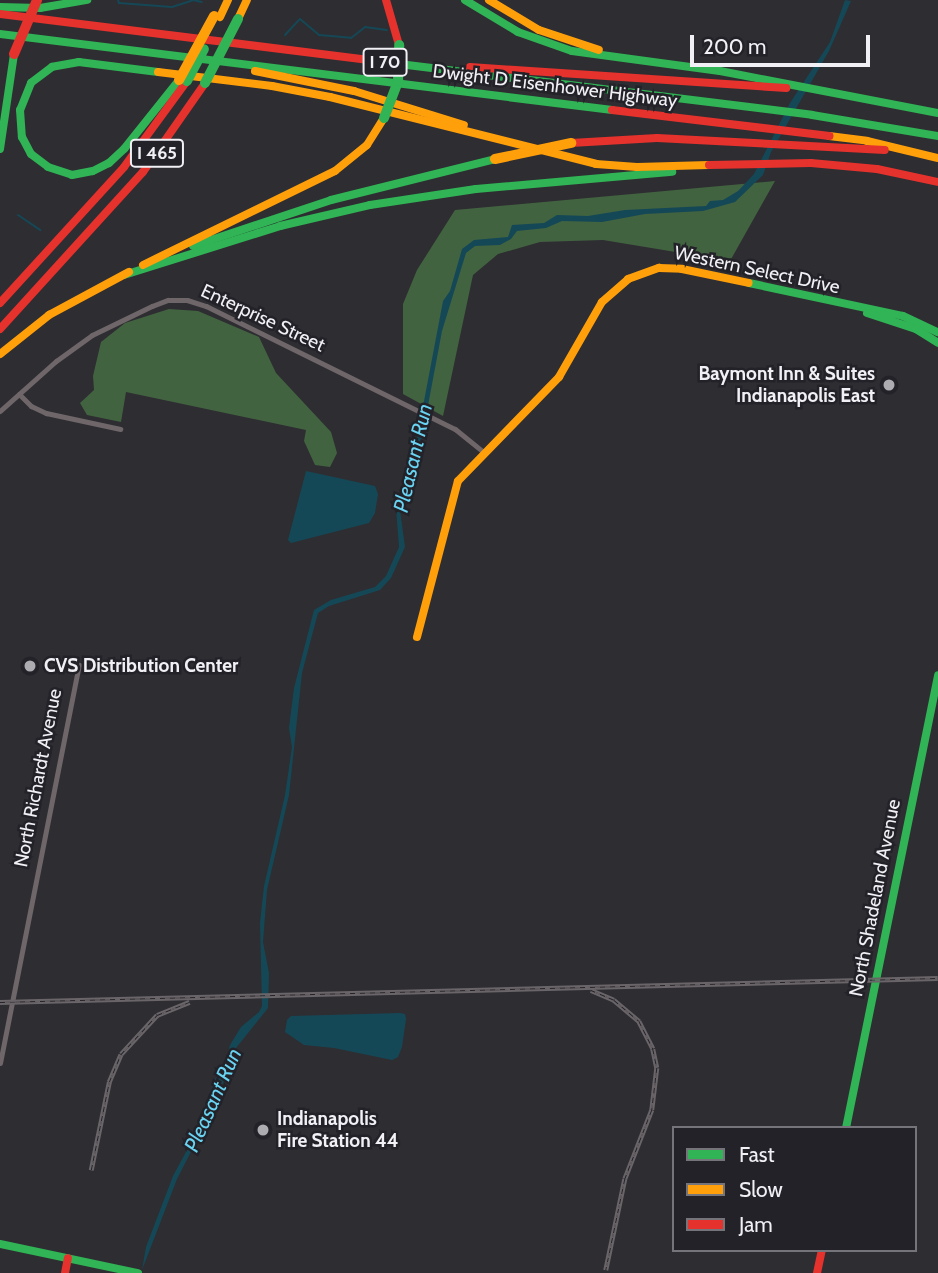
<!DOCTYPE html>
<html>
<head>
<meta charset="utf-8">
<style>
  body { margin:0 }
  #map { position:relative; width:938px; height:1273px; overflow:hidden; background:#2e2d32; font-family:Cabin,sans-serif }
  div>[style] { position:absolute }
  .forest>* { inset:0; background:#426340 }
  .water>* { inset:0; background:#154856 }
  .stream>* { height:2px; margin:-1px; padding:0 1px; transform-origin:1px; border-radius:1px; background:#154856 }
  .street>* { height:5px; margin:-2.5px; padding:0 2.5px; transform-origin:2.5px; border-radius:2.5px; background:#6e6668 }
  .fast>* { height:8px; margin:-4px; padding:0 4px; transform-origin:4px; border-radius:4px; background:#30b455 }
  .slow>* { height:8px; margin:-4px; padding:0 4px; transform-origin:4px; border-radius:4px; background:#ff9f0a }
  .jam>* { height:8px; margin:-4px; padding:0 4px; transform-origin:4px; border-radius:4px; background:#e5322d }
  .rail>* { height:4.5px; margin-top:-2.25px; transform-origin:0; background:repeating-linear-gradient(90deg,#232229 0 5px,#6a6568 0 10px); box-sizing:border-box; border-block:2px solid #6a6568 }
  .fast-bridge>* { height:10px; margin:-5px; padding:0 5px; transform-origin:5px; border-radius:5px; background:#30b455 }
  .slow-bridge>* { height:10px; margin:-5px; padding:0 5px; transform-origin:5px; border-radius:5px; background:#ff9f0a }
  .jam-bridge>* { height:10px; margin:-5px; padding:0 5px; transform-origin:5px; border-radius:5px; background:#e5322d }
  .dots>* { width:19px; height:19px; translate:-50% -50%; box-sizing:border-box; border:4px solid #232229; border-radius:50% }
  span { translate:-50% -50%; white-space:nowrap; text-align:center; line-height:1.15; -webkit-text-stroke:5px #232229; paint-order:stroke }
  .shield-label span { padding:2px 5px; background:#232229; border:2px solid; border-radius:5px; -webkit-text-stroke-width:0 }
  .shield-label { font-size:18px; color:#f0f0f5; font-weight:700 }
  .street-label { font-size:19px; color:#f0f0f5 }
  .poi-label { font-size:19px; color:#f0f0f5; font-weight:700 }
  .right { translate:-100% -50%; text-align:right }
  .left { translate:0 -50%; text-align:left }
  .water-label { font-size:21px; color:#69d3f2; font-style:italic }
  .legend { position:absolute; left:672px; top:1126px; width:245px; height:126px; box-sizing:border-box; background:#232229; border:2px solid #75747b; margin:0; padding:9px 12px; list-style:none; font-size:21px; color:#f0f0f5 }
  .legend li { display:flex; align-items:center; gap:14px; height:35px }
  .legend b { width:35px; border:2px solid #75747b }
  .scale { position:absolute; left:690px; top:35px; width:180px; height:32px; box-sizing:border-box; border:4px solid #f0f0f5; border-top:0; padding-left:9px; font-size:21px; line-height:24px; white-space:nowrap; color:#f0f0f5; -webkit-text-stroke:5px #232229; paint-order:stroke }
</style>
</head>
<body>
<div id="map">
  <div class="forest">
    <div style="clip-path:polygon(775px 181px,730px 261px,603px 240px,540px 242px,498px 254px,473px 275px,443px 416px,403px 394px,403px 304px,417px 270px,455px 210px)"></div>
    <div style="clip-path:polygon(169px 309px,198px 311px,259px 337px,276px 373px,331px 432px,337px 453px,330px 467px,315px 465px,304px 441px,306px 430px,126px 392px,121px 422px,87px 415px,80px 403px,94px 390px,93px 376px,101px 342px,125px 323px)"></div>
  </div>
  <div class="water">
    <div style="clip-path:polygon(845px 0,851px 1px,829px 51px,771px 152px,763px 175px,735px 202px,703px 211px,645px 214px,602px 222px,562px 221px,546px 228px,517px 231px,511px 239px,500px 245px,475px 246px,466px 253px,442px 331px,417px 464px,400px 510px,405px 547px,391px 578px,380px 590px,329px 606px,318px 613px,302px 673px,289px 795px,267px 890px,263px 942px,269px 973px,268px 1008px,236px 1048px,214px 1107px,177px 1179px,142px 1270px,146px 1247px,173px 1176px,193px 1139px,215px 1079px,225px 1065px,230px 1045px,241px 1027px,259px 1012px,262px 1006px,260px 923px,264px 886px,285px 795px,292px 747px,289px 728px,294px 688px,314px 610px,331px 600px,375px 587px,386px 576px,399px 547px,396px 508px,413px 459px,443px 301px,450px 291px,462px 249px,474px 240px,508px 237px,512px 225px,544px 223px,557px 215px,588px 216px,625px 210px,706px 206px,710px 201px,723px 200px,738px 191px,754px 174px,790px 103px,830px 42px)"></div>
    <div style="clip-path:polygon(306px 471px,375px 486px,378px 494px,375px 513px,369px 523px,291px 543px,288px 540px)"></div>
    <div style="clip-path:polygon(400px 1013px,405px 1014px,406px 1019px,402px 1047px,398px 1057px,392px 1060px,334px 1048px,304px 1045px,285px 1032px,287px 1020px,291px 1016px)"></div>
  </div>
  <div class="stream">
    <div style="left:118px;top:0;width:3px;rotate:72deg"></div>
    <div style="left:119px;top:3px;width:53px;rotate:4.3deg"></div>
    <div style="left:172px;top:7px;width:22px;rotate:-18deg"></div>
    <div style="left:193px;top:0;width:9px;rotate:13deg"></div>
    <div style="left:285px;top:35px;width:22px;rotate:-47deg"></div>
    <div style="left:300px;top:19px;width:25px;rotate:40deg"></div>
    <div style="left:319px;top:35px;width:32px;rotate:5deg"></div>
    <div style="left:351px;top:38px;width:18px;rotate:-38deg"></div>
    <div style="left:365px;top:27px;width:22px;rotate:8deg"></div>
    <div style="left:18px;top:215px;width:27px;rotate:34deg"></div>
  </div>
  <div class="street">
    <div style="left:19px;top:394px;width:17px;rotate:45deg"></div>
    <div style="left:31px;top:406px;width:17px;rotate:25deg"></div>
    <div style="left:46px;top:413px;width:76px;rotate:12.2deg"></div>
    <div style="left:0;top:411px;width:75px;rotate:-41.8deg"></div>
    <div style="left:56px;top:361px;width:44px;rotate:-35.8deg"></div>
    <div style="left:92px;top:335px;width:67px;rotate:-25.8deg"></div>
    <div style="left:152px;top:306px;width:17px;rotate:-21deg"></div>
    <div style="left:168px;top:300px;width:19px"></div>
    <div style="left:187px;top:300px;width:20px;rotate:18deg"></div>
    <div style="left:206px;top:306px;width:278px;rotate:26.3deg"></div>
    <div style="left:455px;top:429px;width:36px;rotate:39deg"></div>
    <div style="left:0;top:1063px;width:406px;rotate:-78.8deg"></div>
  </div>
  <div class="fast">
    <div style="left:465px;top:0;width:62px;rotate:31.1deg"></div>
    <div style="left:518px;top:32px;width:57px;rotate:19.4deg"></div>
    <div style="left:572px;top:51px;width:149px;rotate:7.7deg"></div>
    <div style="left:720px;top:71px;width:222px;rotate:10.9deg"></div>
    <div style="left:0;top:7px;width:40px;rotate:1.4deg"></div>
    <div style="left:40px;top:8px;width:48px;rotate:-9.7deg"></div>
    <div style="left:0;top:34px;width:617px;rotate:7.08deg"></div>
    <div style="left:391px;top:63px;width:424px;rotate:7deg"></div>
    <div style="left:812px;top:115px;width:128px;rotate:9.5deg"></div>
    <div style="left:158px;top:72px;width:80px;rotate:-172.8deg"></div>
    <div style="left:79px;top:62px;width:27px;rotate:170deg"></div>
    <div style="left:52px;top:67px;width:26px;rotate:143deg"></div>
    <div style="left:31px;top:83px;width:29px;rotate:112deg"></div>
    <div style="left:20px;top:110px;width:27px;rotate:86deg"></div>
    <div style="left:22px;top:137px;width:19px;rotate:62deg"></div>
    <div style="left:31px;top:154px;width:21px;rotate:37deg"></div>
    <div style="left:48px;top:167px;width:25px;rotate:18deg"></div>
    <div style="left:72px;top:175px;width:21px;rotate:-11deg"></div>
    <div style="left:93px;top:171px;width:18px;rotate:-27deg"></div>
    <div style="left:109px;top:163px;width:21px;rotate:-43deg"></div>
    <div style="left:124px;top:149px;width:88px;rotate:-51.4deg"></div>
    <div style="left:0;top:149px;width:96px;rotate:-81.6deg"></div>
    <div style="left:193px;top:246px;width:145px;rotate:-18.4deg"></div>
    <div style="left:331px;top:200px;width:169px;rotate:-14deg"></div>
    <div style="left:124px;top:275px;width:164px;rotate:-17.4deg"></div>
    <div style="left:280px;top:226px;width:92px;rotate:-13.1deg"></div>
    <div style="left:370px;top:205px;width:107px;rotate:-8.6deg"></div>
    <div style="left:476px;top:189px;width:197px;rotate:-5deg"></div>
    <div style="left:749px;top:283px;width:157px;rotate:12.1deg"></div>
    <div style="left:903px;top:316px;width:38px;rotate:25deg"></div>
    <div style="left:867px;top:313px;width:52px;rotate:18.1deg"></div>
    <div style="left:916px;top:329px;width:26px;rotate:32deg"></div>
    <div style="left:846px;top:1128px;width:462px;rotate:-78.5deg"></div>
    <div style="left:0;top:1244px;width:141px;rotate:11.9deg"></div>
  </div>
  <div class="slow">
    <div style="left:489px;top:0;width:58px;rotate:31deg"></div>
    <div style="left:539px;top:30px;width:63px;rotate:18.4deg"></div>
    <div style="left:220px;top:17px;width:19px;rotate:-65deg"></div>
    <div style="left:238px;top:19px;width:21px;rotate:-65deg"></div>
    <div style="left:255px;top:71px;width:101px;rotate:11.4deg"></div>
    <div style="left:354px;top:91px;width:115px;rotate:17.2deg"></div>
    <div style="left:158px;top:72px;width:115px;rotate:7deg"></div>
    <div style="left:272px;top:86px;width:59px;rotate:10.7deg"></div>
    <div style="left:330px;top:97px;width:274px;rotate:14.1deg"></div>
    <div style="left:596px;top:164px;width:41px;rotate:4.2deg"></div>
    <div style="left:637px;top:167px;width:72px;rotate:-1.6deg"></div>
    <div style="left:829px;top:136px;width:38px;rotate:7deg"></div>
    <div style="left:867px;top:141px;width:73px;rotate:13.5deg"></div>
    <div style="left:143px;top:265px;width:214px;rotate:-26.1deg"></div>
    <div style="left:335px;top:171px;width:41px;rotate:-39.1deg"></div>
    <div style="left:367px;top:145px;width:32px;rotate:-58deg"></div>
    <div style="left:0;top:354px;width:63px;rotate:-38.5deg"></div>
    <div style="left:49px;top:315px;width:91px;rotate:-28.3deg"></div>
    <div style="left:417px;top:637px;width:161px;rotate:-75.3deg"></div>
    <div style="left:458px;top:481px;width:145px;rotate:-45.8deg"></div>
    <div style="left:559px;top:377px;width:86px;rotate:-60.2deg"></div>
    <div style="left:602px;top:302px;width:35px;rotate:-41deg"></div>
    <div style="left:628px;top:279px;width:33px;rotate:-20deg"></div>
    <div style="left:659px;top:268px;width:23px;rotate:2deg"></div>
    <div style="left:682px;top:269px;width:68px;rotate:11.8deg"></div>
  </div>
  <div class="jam">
    <div style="left:386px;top:0;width:47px;rotate:73.9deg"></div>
    <div style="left:0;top:14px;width:394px;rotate:7.1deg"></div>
    <div style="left:470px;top:67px;width:317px;rotate:3.8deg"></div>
    <div style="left:612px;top:110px;width:219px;rotate:6.8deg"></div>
    <div style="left:571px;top:143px;width:86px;rotate:-3.3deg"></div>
    <div style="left:657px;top:138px;width:228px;rotate:3deg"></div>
    <div style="left:709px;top:165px;width:102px;rotate:-1.1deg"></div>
    <div style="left:811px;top:163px;width:66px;rotate:5.2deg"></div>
    <div style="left:877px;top:169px;width:62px;rotate:12deg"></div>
    <div style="left:0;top:303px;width:184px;rotate:-47.6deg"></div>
    <div style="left:124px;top:167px;width:107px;rotate:-53.8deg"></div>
    <div style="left:0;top:329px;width:212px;rotate:-47.7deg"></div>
    <div style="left:143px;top:172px;width:108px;rotate:-55.1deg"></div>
    <div style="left:65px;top:1273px;width:15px;rotate:-79deg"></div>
    <div style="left:817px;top:1273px;width:24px;rotate:-78deg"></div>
  </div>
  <div class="rail">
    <div style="left:591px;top:990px;width:25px;rotate:23deg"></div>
    <div style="left:614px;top:1000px;width:33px;rotate:40deg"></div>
    <div style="left:639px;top:1021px;width:31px;rotate:63deg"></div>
    <div style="left:653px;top:1049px;width:19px;rotate:78deg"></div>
    <div style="left:657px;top:1068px;width:42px;rotate:96.8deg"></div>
    <div style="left:652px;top:1110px;width:74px;rotate:111.4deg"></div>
    <div style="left:625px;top:1179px;width:93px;rotate:101.8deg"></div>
    <div style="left:0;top:1002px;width:938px;rotate:-1.47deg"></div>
    <div style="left:91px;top:1170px;width:90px;rotate:-78.4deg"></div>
    <div style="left:109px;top:1082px;width:30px;rotate:-67deg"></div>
    <div style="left:121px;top:1054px;width:53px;rotate:-47.3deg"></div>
    <div style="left:157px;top:1015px;width:35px;rotate:-22deg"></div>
  </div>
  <div class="fast-bridge">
    <div style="left:187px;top:81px;width:36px;rotate:-62deg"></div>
    <div style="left:205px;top:83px;width:72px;rotate:-62.7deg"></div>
    <div style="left:384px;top:118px;width:40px;rotate:-69deg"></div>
    <div style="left:398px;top:81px;width:36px;rotate:-88deg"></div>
  </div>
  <div class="slow-bridge">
    <div style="left:179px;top:80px;width:73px;rotate:-61.3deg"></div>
    <div style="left:495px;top:159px;width:78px;rotate:-11.9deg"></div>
  </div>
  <div class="jam-bridge">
    <div style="left:14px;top:54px;width:59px;rotate:-66.9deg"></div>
  </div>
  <div class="dots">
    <div style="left:889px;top:385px;background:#acacb1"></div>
    <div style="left:30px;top:666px;background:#acacb1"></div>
    <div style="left:263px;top:1130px;background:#acacb1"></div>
  </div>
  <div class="shield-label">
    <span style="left:385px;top:62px">I 70</span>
    <span style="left:157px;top:153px">I 465</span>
  </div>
  <div class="street-label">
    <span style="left:555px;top:86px;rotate:7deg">Dwight D Eisenhower Highway</span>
    <span style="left:757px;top:270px;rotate:12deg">Western Select Drive</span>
    <span style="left:263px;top:318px;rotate:25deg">Enterprise Street</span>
    <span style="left:38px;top:778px;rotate:-79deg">North Richardt Avenue</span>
    <span style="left:875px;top:898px;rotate:-79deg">North Shadeland Avenue</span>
  </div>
  <div class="poi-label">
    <span class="right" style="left:875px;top:385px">Baymont Inn &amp; Suites<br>Indianapolis East</span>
    <span class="left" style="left:44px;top:666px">CVS Distribution Center</span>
    <span class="left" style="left:277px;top:1130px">Indianapolis<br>Fire Station 44</span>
  </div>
  <div class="water-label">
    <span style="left:413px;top:458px;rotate:-77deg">Pleasant Run</span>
    <span style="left:213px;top:1100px;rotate:-66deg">Pleasant Run</span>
  </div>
  <ul class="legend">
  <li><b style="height:9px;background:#30b455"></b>Fast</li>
  <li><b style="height:9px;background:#ff9f0a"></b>Slow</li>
  <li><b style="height:9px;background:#e5322d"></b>Jam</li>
  </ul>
  <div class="scale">200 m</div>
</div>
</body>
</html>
